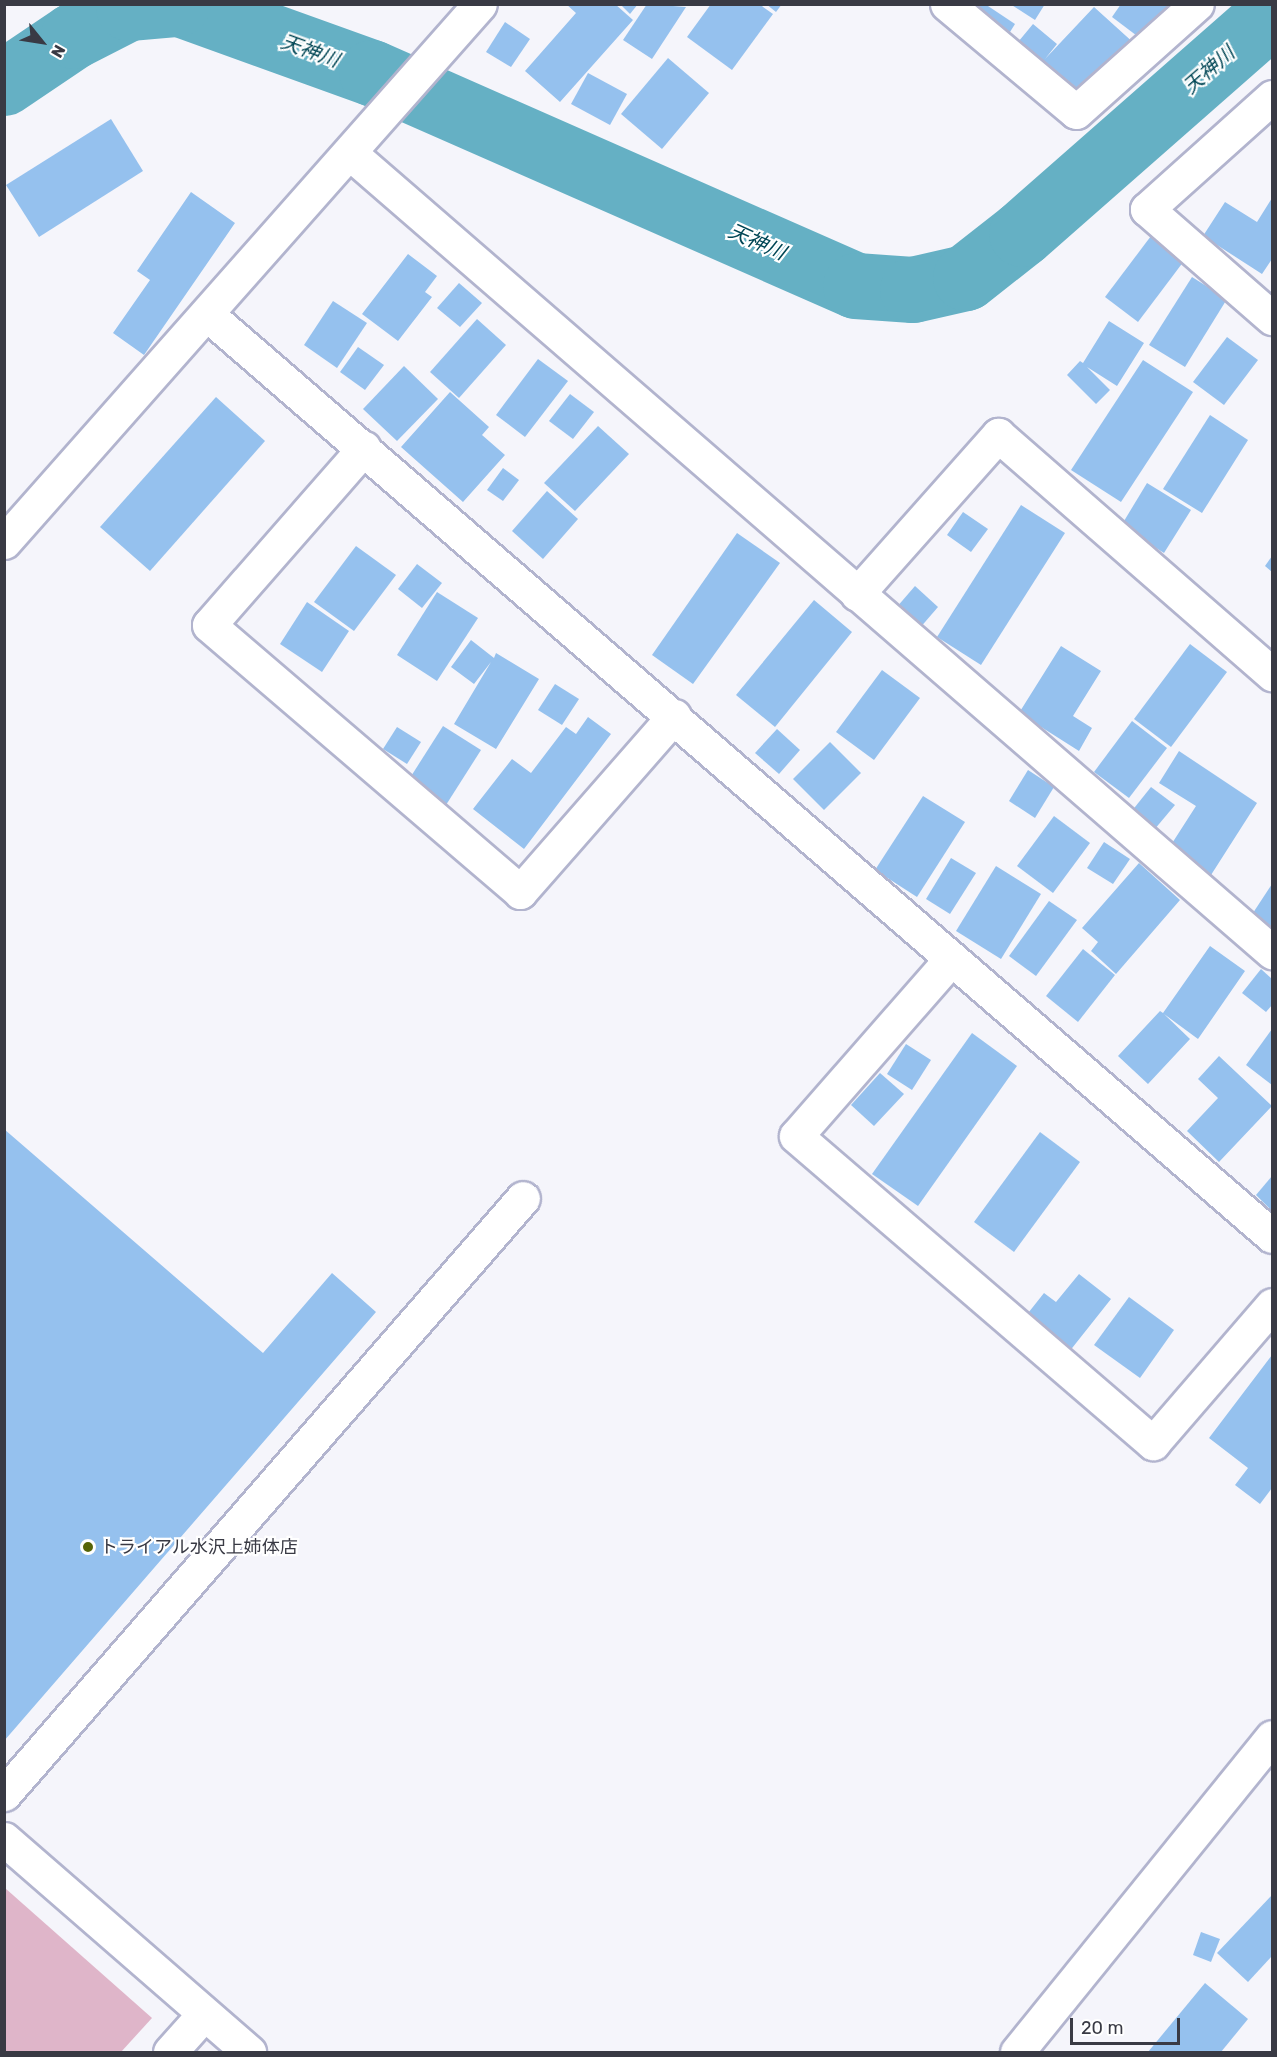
<!DOCTYPE html>
<html>
<head>
<meta charset="utf-8">
<style>
  body { margin:0 }
  #map { position:relative; width:1277px; height:2057px; overflow:hidden; background:#f5f5fb; font-family:Rubik,"Noto Sans JP",sans-serif }
  div>[style] { position:absolute }
  .green>* { inset:0; background:#dfb5c9 }
  .stream>* { height:10px; margin:-5px; padding:0 5px; transform-origin:5px; border-radius:5px; background:#65b0c4 }
  .river>* { height:66px; margin:-33px; padding:0 33px; transform-origin:33px; border-radius:33px; background:#65b0c4 }
  .building>* { inset:0; background:#95c1ee }
  .roads { filter:drop-shadow(2px 0 #b2b4ce) drop-shadow(-2px 0 #b2b4ce) drop-shadow(0 2px #b2b4ce) drop-shadow(0 -2px #b2b4ce) }
  .minor>* { height:33px; margin:-16.5px; padding:0 16.5px; transform-origin:16.5px; border-radius:16.5px; background:#fff }
  .tertiary>* { height:33px; margin:-16.5px; padding:0 16.5px; transform-origin:16.5px; border-radius:16.5px; background:#fff }
  .dots>* { width:16px; height:16px; translate:-50% -50%; box-sizing:border-box; border:3px solid #fff; border-radius:50% }
  span { translate:-50% -50%; white-space:nowrap; text-align:center; line-height:1.15; -webkit-text-stroke:4.5px #fff; paint-order:stroke }
  .poi-label { font-size:18px; color:#393a44 }
  .left { translate:0 -50%; text-align:left }
  .water-label { font-size:20px; color:#004655; font-style:italic }
  .frame { position:absolute; inset:0; border:6px solid #393a44; pointer-events:none }
  .north { position:absolute; left:12px; top:12px; width:60px; height:60px; -webkit-text-stroke:4px #fff; paint-order:stroke; rotate:120deg; font-size:16px; font-weight:700; line-height:24px; text-align:center; color:#393a44 }
  .north::after { content:''; display:block; margin:auto; width:21px; height:27px; background:#393a44; clip-path:polygon(50% 0,100% 100%,50% 72%,0 100%) }
  .scale { position:absolute; left:1070px; top:2018px; width:110px; height:27px; box-sizing:border-box; border:3px solid #393a44; border-top:0; padding-left:8px; font-size:18px; line-height:21px; white-space:nowrap; color:#393a44; -webkit-text-stroke:4px #fff; paint-order:stroke }
</style>
</head>
<body>
<div id="map">
  <div class="green">
    <div style="clip-path:polygon(5px 1888px,152px 2018px,121px 2052px,5px 2052px)"></div>
  </div>
  <div class="stream">
    <div style="left:129px;top:8px;width:5px;rotate:-53deg"></div>
  </div>
  <div class="river">
    <div style="left:180px;top:4px;width:204px;rotate:19.8deg"></div>
    <div style="left:372px;top:73px;width:529px;rotate:23.75deg"></div>
    <div style="left:856px;top:286px;width:57px;rotate:4deg"></div>
    <div style="left:913px;top:290px;width:54px;rotate:-12.8deg"></div>
    <div style="left:966px;top:278px;width:71px;rotate:-38.2deg"></div>
    <div style="left:1022px;top:234px;width:333px;rotate:-41.3deg"></div>
    <div style="left:4px;top:83px;width:84px;rotate:-33.9deg"></div>
    <div style="left:74px;top:36px;width:62px;rotate:-27deg"></div>
    <div style="left:129px;top:8px;width:49px;rotate:-4.7deg"></div>
  </div>
  <div class="building">
    <div style="clip-path:polygon(566px 4px,615px 4px,633px 20px,560px 102px,525px 71px,576px 13px)"></div>
    <div style="clip-path:polygon(620px 4px,638px 4px,630px 14px)"></div>
    <div style="clip-path:polygon(647px 4px,686px 7px,652px 59px,623px 40px)"></div>
    <div style="clip-path:polygon(711px 4px,759px 4px,773px 14px,732px 70px,687px 37px)"></div>
    <div style="clip-path:polygon(766px 4px,782px 4px,776px 12px)"></div>
    <div style="clip-path:polygon(978px 4px,985px 4px,1015px 24px,1005px 40px,970px 17px)"></div>
    <div style="clip-path:polygon(1010px 4px,1045px 4px,1035px 20px)"></div>
    <div style="clip-path:polygon(1121px 4px,1191px 4px,1157px 51px,1112px 17px)"></div>
    <div style="clip-path:polygon(1094px 7px,1136px 45px,1080px 106px,1013px 48px,1033px 24px,1057px 44px,1045px 59px)"></div>
    <div style="clip-path:polygon(505px 22px,530px 39px,511px 67px,486px 52px)"></div>
    <div style="clip-path:polygon(668px 58px,709px 93px,662px 149px,621px 114px)"></div>
    <div style="clip-path:polygon(588px 73px,627px 94px,610px 125px,571px 104px)"></div>
    <div style="clip-path:polygon(111px 119px,143px 171px,39px 237px,6px 185px)"></div>
    <div style="clip-path:polygon(191px 192px,235px 223px,144px 355px,113px 333px,150px 280px,137px 271px)"></div>
    <div style="clip-path:polygon(1272px 198px,1272px 259px,1262px 274px,1203px 236px,1225px 202px,1257px 222px)"></div>
    <div style="clip-path:polygon(1154px 232px,1187px 257px,1138px 322px,1105px 297px)"></div>
    <div style="clip-path:polygon(408px 254px,437px 276px,425px 292px,432px 297px,398px 341px,362px 314px)"></div>
    <div style="clip-path:polygon(1192px 277px,1227px 299px,1185px 367px,1149px 345px)"></div>
    <div style="clip-path:polygon(459px 283px,482px 303px,460px 327px,437px 308px)"></div>
    <div style="clip-path:polygon(333px 301px,367px 323px,337px 368px,304px 345px)"></div>
    <div style="clip-path:polygon(477px 319px,506px 345px,459px 398px,430px 372px)"></div>
    <div style="clip-path:polygon(1109px 321px,1144px 343px,1117px 386px,1087px 367px,1110px 390px,1096px 404px,1067px 375px,1080px 361px,1083px 363px)"></div>
    <div style="clip-path:polygon(1227px 337px,1258px 360px,1224px 405px,1193px 382px)"></div>
    <div style="clip-path:polygon(358px 347px,384px 365px,365px 390px,340px 372px)"></div>
    <div style="clip-path:polygon(538px 359px,568px 381px,525px 437px,496px 415px)"></div>
    <div style="clip-path:polygon(1143px 360px,1193px 392px,1121px 502px,1071px 470px)"></div>
    <div style="clip-path:polygon(404px 366px,438px 399px,397px 441px,363px 409px)"></div>
    <div style="clip-path:polygon(450px 392px,489px 427px,482px 435px,505px 455px,463px 502px,401px 447px)"></div>
    <div style="clip-path:polygon(570px 394px,594px 412px,573px 439px,549px 421px)"></div>
    <div style="clip-path:polygon(216px 397px,265px 441px,150px 571px,100px 527px)"></div>
    <div style="clip-path:polygon(1210px 415px,1248px 440px,1202px 513px,1163px 489px)"></div>
    <div style="clip-path:polygon(598px 426px,629px 454px,575px 511px,544px 483px)"></div>
    <div style="clip-path:polygon(503px 468px,519px 480px,503px 501px,487px 490px)"></div>
    <div style="clip-path:polygon(1147px 483px,1191px 510px,1164px 553px,1121px 526px)"></div>
    <div style="clip-path:polygon(547px 491px,578px 519px,543px 559px,512px 531px)"></div>
    <div style="clip-path:polygon(1021px 505px,1065px 533px,981px 665px,937px 637px)"></div>
    <div style="clip-path:polygon(963px 512px,988px 529px,971px 552px,947px 535px)"></div>
    <div style="clip-path:polygon(737px 533px,780px 563px,693px 684px,652px 655px)"></div>
    <div style="clip-path:polygon(356px 546px,396px 575px,354px 631px,314px 602px)"></div>
    <div style="clip-path:polygon(1272px 556px,1272px 572px,1265px 566px)"></div>
    <div style="clip-path:polygon(417px 564px,442px 583px,422px 608px,398px 589px)"></div>
    <div style="clip-path:polygon(915px 586px,938px 607px,919px 629px,896px 608px)"></div>
    <div style="clip-path:polygon(437px 592px,478px 618px,437px 681px,397px 655px)"></div>
    <div style="clip-path:polygon(814px 600px,852px 632px,775px 727px,736px 695px)"></div>
    <div style="clip-path:polygon(307px 602px,349px 631px,322px 672px,280px 644px)"></div>
    <div style="clip-path:polygon(471px 640px,494px 658px,496px 653px,539px 679px,496px 749px,454px 724px,491px 662px,474px 684px,451px 667px)"></div>
    <div style="clip-path:polygon(1190px 644px,1227px 672px,1171px 747px,1134px 719px)"></div>
    <div style="clip-path:polygon(1061px 646px,1101px 671px,1073px 716px,1092px 728px,1079px 751px,1019px 713px)"></div>
    <div style="clip-path:polygon(882px 670px,920px 698px,874px 760px,836px 732px)"></div>
    <div style="clip-path:polygon(555px 684px,579px 699px,562px 725px,538px 710px)"></div>
    <div style="clip-path:polygon(588px 717px,611px 734px,524px 849px,473px 809px,512px 759px,531px 773px,566px 727px,576px 734px)"></div>
    <div style="clip-path:polygon(1132px 721px,1167px 748px,1129px 798px,1094px 772px)"></div>
    <div style="clip-path:polygon(443px 726px,481px 750px,446px 805px,408px 781px)"></div>
    <div style="clip-path:polygon(397px 727px,421px 742px,407px 764px,383px 749px)"></div>
    <div style="clip-path:polygon(777px 729px,800px 750px,779px 774px,755px 753px)"></div>
    <div style="clip-path:polygon(830px 742px,861px 773px,824px 810px,793px 779px)"></div>
    <div style="clip-path:polygon(1179px 751px,1257px 803px,1211px 875px,1169px 848px,1196px 806px,1159px 783px)"></div>
    <div style="clip-path:polygon(1028px 770px,1054px 787px,1035px 818px,1009px 801px)"></div>
    <div style="clip-path:polygon(1151px 787px,1175px 805px,1154px 830px,1131px 812px)"></div>
    <div style="clip-path:polygon(923px 796px,965px 822px,917px 897px,875px 870px)"></div>
    <div style="clip-path:polygon(1054px 816px,1090px 843px,1053px 893px,1017px 866px)"></div>
    <div style="clip-path:polygon(1104px 842px,1130px 859px,1113px 884px,1087px 868px)"></div>
    <div style="clip-path:polygon(951px 858px,976px 873px,950px 914px,926px 899px)"></div>
    <div style="clip-path:polygon(1139px 863px,1180px 900px,1116px 974px,1091px 951px,1098px 942px,1082px 928px)"></div>
    <div style="clip-path:polygon(996px 866px,1041px 894px,1001px 959px,956px 931px)"></div>
    <div style="clip-path:polygon(1272px 884px,1272px 935px,1249px 919px)"></div>
    <div style="clip-path:polygon(1049px 901px,1077px 920px,1036px 976px,1009px 956px)"></div>
    <div style="clip-path:polygon(1210px 946px,1245px 971px,1198px 1039px,1164px 1014px,1190px 1039px,1148px 1084px,1118px 1056px,1160px 1011px,1163px 1013px)"></div>
    <div style="clip-path:polygon(1083px 949px,1115px 975px,1078px 1022px,1046px 996px)"></div>
    <div style="clip-path:polygon(1261px 969px,1272px 979px,1272px 1005px,1266px 1012px,1242px 993px)"></div>
    <div style="clip-path:polygon(1272px 1029px,1272px 1085px,1246px 1065px)"></div>
    <div style="clip-path:polygon(972px 1033px,1017px 1066px,918px 1206px,872px 1174px)"></div>
    <div style="clip-path:polygon(906px 1044px,931px 1060px,912px 1090px,887px 1074px)"></div>
    <div style="clip-path:polygon(1219px 1056px,1272px 1106px,1219px 1162px,1187px 1131px,1218px 1098px,1198px 1079px)"></div>
    <div style="clip-path:polygon(880px 1073px,904px 1094px,874px 1126px,851px 1105px)"></div>
    <div style="clip-path:polygon(4px 1129px,263px 1353px,332px 1273px,376px 1312px,4px 1741px)"></div>
    <div style="clip-path:polygon(1040px 1132px,1080px 1162px,1014px 1252px,974px 1222px)"></div>
    <div style="clip-path:polygon(1272px 1176px,1272px 1211px,1256px 1195px)"></div>
    <div style="clip-path:polygon(1079px 1274px,1111px 1299px,1065px 1357px,1021px 1322px,1044px 1293px,1056px 1302px)"></div>
    <div style="clip-path:polygon(1129px 1297px,1174px 1330px,1140px 1378px,1094px 1345px)"></div>
    <div style="clip-path:polygon(1272px 1355px,1272px 1488px,1260px 1504px,1235px 1485px,1248px 1468px,1209px 1438px)"></div>
    <div style="clip-path:polygon(1272px 1895px,1272px 1956px,1248px 1982px,1217px 1953px)"></div>
    <div style="clip-path:polygon(1201px 1932px,1220px 1939px,1211px 1962px,1193px 1955px)"></div>
    <div style="clip-path:polygon(1205px 1983px,1248px 2019px,1221px 2052px,1148px 2052px)"></div>
  </div>
  <div class="roads">
    <div class="minor">
      <div style="left:947px;top:4px;width:168px;rotate:39.9deg"></div>
      <div style="left:1076px;top:112px;width:162px;rotate:-41.8deg"></div>
      <div style="left:1272px;top:97px;width:168px;rotate:138.1deg"></div>
      <div style="left:1147px;top:209px;width:166px;rotate:41.1deg"></div>
      <div style="left:351px;top:154px;width:1219px;rotate:40.91deg"></div>
      <div style="left:364px;top:448px;width:235px;rotate:131.2deg"></div>
      <div style="left:209px;top:625px;width:410px;rotate:40.6deg"></div>
      <div style="left:520px;top:892px;width:234px;rotate:-48.8deg"></div>
      <div style="left:4px;top:542px;width:718px;rotate:-48.5deg"></div>
      <div style="left:857px;top:594px;width:213px;rotate:-48.4deg"></div>
      <div style="left:998px;top:435px;width:364px;rotate:41.1deg"></div>
      <div style="left:951px;top:959px;width:235px;rotate:131.2deg"></div>
      <div style="left:796px;top:1136px;width:471px;rotate:40.7deg"></div>
      <div style="left:1153px;top:1443px;width:182px;rotate:-49.2deg"></div>
      <div style="left:4px;top:1794px;width:790px;rotate:-48.95deg"></div>
      <div style="left:170px;top:2052px;width:51px;rotate:-48.2deg"></div>
    </div>
    <div class="tertiary">
      <div style="left:208px;top:315px;width:1407px;rotate:40.88deg"></div>
      <div style="left:4px;top:1839px;width:325px;rotate:41deg"></div>
      <div style="left:1017px;top:2052px;width:405px;rotate:-51deg"></div>
    </div>
  </div>
  <div class="dots">
    <div style="left:88px;top:1547px;background:#566408"></div>
  </div>
  <div class="poi-label">
    <span class="left" style="left:100px;top:1547px">トライアル水沢上姉体店</span>
  </div>
  <div class="water-label">
    <span style="left:310px;top:51px;rotate:20deg">天神川</span>
    <span style="left:1209px;top:70px;rotate:-41deg">天神川</span>
    <span style="left:757px;top:242px;rotate:24deg">天神川</span>
  </div>
  <div class="frame"></div>
  <div class="north">N</div>
  <div class="scale">20 m</div>
</div>
</body>
</html>
